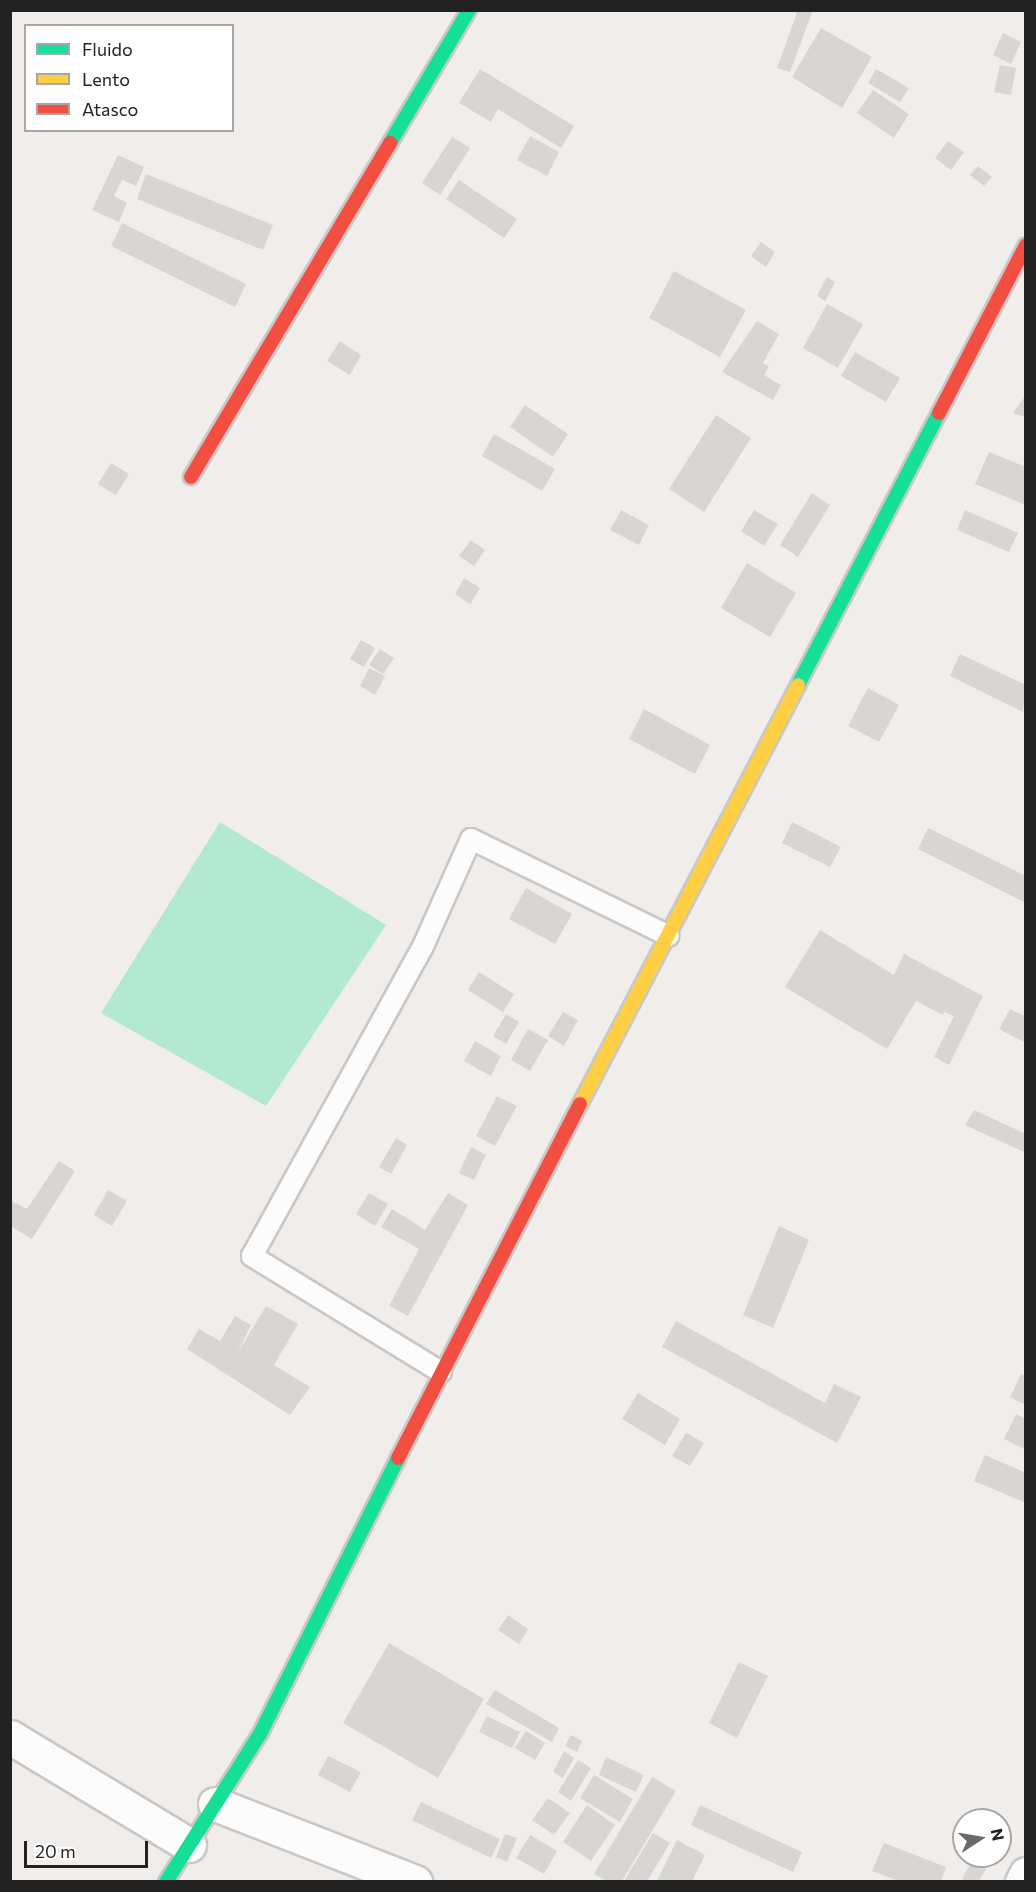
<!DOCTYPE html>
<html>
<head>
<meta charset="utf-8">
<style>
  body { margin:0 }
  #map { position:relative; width:1036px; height:1892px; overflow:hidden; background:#f0edea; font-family:Commissioner,sans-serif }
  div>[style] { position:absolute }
  .pitch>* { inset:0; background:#b3e9cf }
  .building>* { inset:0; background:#d8d5d3 }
  .roads { filter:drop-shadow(2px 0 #c9c8c6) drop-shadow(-2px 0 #c9c8c6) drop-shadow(0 2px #c9c8c6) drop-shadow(0 -2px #c9c8c6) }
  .lane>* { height:20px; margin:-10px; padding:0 10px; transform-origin:10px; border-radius:10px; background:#fdfcfc }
  .street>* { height:33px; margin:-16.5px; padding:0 16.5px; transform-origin:16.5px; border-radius:16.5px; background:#fdfcfc }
  .fast>* { height:14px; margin:-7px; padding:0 7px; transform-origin:7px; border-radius:7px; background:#16e098 }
  .slow>* { height:14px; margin:-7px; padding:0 7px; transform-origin:7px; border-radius:7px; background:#ffcf43 }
  .jam>* { height:14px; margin:-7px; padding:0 7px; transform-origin:7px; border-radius:7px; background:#f24e42 }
  span { translate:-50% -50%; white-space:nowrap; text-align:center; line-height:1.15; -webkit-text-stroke:6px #fff; paint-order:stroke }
  .frame { position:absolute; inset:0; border:12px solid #222; pointer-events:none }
  .legend { position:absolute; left:24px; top:24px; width:210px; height:108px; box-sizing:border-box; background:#fff; border:2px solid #a7a7a7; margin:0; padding:8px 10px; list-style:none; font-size:18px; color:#222 }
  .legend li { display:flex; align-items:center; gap:12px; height:30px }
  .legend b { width:30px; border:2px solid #a7a7a7 }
  .north { position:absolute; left:952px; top:1808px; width:60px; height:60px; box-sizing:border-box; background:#fff; border:2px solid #a7a7a7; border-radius:50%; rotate:78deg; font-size:16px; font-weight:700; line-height:24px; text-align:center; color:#222 }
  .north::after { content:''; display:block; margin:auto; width:21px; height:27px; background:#6a6968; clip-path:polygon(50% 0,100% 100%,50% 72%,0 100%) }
  .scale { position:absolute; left:24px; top:1841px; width:124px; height:27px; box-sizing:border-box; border:3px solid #222; border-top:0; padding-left:8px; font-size:18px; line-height:21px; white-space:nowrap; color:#222; -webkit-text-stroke:4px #fff; paint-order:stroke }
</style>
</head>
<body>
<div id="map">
  <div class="pitch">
    <div style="clip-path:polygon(220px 822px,386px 925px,266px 1106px,101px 1013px)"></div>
  </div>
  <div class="building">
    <div style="clip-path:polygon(798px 10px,813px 10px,790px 72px,777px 68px)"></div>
    <div style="clip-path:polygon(821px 28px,872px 57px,842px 108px,792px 77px)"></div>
    <div style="clip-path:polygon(1003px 33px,1021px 42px,1011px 64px,993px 55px)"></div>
    <div style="clip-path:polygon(1000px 65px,1016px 68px,1011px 95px,994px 92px)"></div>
    <div style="clip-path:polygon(480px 69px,574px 126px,561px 148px,498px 109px,491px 122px,459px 103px)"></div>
    <div style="clip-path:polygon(876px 69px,909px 88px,900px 102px,868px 83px)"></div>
    <div style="clip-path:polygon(873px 90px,909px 114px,894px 138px,857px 113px)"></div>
    <div style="clip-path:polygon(530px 136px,559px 152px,547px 176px,517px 160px)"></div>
    <div style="clip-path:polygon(452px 137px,470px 148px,440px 195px,422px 183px)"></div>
    <div style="clip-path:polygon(948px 141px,964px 152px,951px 170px,935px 158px)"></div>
    <div style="clip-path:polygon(118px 155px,144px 167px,136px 186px,122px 180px,114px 196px,127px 203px,119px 222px,92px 210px)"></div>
    <div style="clip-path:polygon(978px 166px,992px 177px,984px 186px,970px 175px)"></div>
    <div style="clip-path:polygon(146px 174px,273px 225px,263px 250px,137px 199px)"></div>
    <div style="clip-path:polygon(459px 180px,517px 219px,504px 238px,446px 199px)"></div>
    <div style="clip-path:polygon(122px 223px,246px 284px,235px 307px,111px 246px)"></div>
    <div style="clip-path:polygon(761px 242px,775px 252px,766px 267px,751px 256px)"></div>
    <div style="clip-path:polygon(674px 271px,746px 310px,720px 357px,649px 318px)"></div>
    <div style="clip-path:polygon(827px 277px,835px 282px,825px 301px,817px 296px)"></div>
    <div style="clip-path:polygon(827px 304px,863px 324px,838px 368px,803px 348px)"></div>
    <div style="clip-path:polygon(757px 321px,779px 334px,763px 363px,769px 366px,764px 375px,781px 385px,773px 400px,722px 372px)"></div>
    <div style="clip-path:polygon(340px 341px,361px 355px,350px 375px,327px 361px)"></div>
    <div style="clip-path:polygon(855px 352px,900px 378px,886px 402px,841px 376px)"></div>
    <div style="clip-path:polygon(1026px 395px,1026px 417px,1013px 413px)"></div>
    <div style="clip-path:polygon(525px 405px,568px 434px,553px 457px,510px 427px)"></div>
    <div style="clip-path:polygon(716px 415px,751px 438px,704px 512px,669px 489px)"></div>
    <div style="clip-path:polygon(494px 434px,555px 469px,542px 491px,482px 456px)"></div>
    <div style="clip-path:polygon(989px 452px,1026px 467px,1026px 505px,975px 484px)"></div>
    <div style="clip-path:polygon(111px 463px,129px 474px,116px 495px,98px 484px)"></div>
    <div style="clip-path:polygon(812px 493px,830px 505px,798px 557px,780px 545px)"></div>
    <div style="clip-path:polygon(621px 510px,649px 525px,639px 545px,610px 530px)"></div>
    <div style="clip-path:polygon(754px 510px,778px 524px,764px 546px,741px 531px)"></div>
    <div style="clip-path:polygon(965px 510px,1018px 533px,1009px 552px,957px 530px)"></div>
    <div style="clip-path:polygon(471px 540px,485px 550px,474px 566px,459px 556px)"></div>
    <div style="clip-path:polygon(747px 563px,796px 593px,770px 637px,721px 608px)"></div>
    <div style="clip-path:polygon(464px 578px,480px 588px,470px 604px,455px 594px)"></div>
    <div style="clip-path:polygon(361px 640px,375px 648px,364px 667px,350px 659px)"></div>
    <div style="clip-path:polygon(380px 649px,394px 658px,383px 674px,369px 665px)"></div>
    <div style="clip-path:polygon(960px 654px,1026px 685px,1023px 712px,950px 676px)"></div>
    <div style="clip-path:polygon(369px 668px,385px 676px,375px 695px,360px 686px)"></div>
    <div style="clip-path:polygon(868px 688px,899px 705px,879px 742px,848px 726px)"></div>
    <div style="clip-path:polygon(644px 709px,710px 745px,695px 774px,629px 739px)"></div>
    <div style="clip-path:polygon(792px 822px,841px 847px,830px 867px,782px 843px)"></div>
    <div style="clip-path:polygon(928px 828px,1026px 876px,1026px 903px,918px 849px)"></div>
    <div style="clip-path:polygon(526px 888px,572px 914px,555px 944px,509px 919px)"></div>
    <div style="clip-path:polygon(820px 930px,894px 975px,904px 954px,983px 996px,949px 1065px,934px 1057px,954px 1016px,944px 1012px,943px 1015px,916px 1001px,887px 1049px,785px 987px)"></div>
    <div style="clip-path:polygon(479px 972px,514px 994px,503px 1012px,468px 990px)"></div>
    <div style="clip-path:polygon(1010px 1009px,1026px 1017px,1026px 1043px,999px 1029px)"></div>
    <div style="clip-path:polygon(563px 1012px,578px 1020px,564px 1046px,548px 1036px)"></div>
    <div style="clip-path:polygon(506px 1014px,519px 1022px,506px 1044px,493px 1036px)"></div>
    <div style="clip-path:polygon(528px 1029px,548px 1040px,530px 1071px,511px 1060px)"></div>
    <div style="clip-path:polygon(475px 1041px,501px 1056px,491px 1076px,464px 1061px)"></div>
    <div style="clip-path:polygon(497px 1096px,517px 1106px,495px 1146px,476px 1136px)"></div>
    <div style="clip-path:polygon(974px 1110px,1026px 1134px,1026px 1153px,965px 1125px)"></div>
    <div style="clip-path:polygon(396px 1138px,407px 1145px,391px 1174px,379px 1167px)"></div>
    <div style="clip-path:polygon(471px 1147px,486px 1155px,474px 1180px,459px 1173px)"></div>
    <div style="clip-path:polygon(59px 1161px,75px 1171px,32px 1239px,10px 1226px,10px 1200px,27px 1209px)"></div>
    <div style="clip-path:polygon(108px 1190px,127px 1201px,112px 1226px,94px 1215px)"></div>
    <div style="clip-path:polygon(369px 1193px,388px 1204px,375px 1226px,356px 1214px)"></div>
    <div style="clip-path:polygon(448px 1193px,468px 1205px,408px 1316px,389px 1306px,419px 1249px,381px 1227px,392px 1209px,425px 1230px)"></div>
    <div style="clip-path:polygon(779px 1226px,809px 1240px,773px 1328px,743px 1315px)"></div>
    <div style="clip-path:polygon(266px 1306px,298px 1324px,274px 1365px,310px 1387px,290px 1415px,187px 1349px,199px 1329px,220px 1341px,235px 1316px,251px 1325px,237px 1354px)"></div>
    <div style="clip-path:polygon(676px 1321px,825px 1403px,834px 1384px,861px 1397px,837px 1443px,662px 1347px)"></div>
    <div style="clip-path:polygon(1021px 1374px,1026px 1376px,1026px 1405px,1010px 1397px)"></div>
    <div style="clip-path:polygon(638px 1393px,680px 1419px,665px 1445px,622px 1419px)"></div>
    <div style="clip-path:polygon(1016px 1414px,1026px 1419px,1026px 1450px,1004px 1439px)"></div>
    <div style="clip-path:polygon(686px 1433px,704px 1443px,690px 1466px,672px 1456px)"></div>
    <div style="clip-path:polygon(985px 1455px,1026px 1473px,1026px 1503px,974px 1481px)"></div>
    <div style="clip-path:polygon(508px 1615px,528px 1629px,519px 1644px,498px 1630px)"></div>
    <div style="clip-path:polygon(389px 1643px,484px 1699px,438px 1778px,343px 1723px)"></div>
    <div style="clip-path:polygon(739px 1662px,768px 1676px,737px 1738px,709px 1723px)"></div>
    <div style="clip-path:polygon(495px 1690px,559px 1728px,552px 1742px,486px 1704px)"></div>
    <div style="clip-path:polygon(487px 1716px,520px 1732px,512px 1748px,479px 1732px)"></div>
    <div style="clip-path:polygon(526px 1731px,545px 1743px,535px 1760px,515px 1748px)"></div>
    <div style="clip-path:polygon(571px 1735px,582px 1741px,577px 1752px,565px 1746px)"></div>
    <div style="clip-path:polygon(564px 1751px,574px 1758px,563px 1778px,553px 1772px)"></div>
    <div style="clip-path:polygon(328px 1756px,361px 1772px,350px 1792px,318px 1775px)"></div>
    <div style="clip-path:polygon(606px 1757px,644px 1775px,636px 1792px,599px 1775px)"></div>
    <div style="clip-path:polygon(578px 1760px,591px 1768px,571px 1801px,558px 1792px)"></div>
    <div style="clip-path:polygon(594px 1775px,633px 1799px,620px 1822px,580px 1798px)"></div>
    <div style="clip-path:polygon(652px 1777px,676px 1791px,622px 1881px,607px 1881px,594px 1874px)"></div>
    <div style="clip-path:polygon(548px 1798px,570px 1813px,554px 1835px,532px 1820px)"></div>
    <div style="clip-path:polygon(421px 1802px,500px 1839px,491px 1858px,412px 1820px)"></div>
    <div style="clip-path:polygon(587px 1805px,615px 1825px,591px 1861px,563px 1842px)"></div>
    <div style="clip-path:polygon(700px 1805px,802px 1852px,793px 1872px,691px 1825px)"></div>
    <div style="clip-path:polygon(653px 1833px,670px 1843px,647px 1881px,624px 1881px)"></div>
    <div style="clip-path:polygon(505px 1834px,517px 1838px,507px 1862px,496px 1857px)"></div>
    <div style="clip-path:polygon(530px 1835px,557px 1851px,544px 1874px,516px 1858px)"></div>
    <div style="clip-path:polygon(677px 1840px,705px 1855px,692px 1881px,657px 1881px)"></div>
    <div style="clip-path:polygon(884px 1843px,946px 1867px,941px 1881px,899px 1881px,872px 1871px)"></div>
    <div style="clip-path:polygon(973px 1859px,987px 1867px,979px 1881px,966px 1881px,962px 1879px)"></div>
  </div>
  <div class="roads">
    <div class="lane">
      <div style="left:441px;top:1372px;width:222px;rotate:-148.5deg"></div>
      <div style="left:252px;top:1256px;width:356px;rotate:-61.1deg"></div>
      <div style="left:424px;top:944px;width:115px;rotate:-65.9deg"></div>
      <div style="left:471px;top:839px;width:220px;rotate:26.1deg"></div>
    </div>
    <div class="street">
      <div style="left:10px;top:1737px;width:209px;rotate:31.1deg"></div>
      <div style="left:215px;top:1804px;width:215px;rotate:21.3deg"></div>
      <div style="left:1022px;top:1882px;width:9px;rotate:-63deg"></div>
    </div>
    <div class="fast">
      <div style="left:390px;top:143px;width:155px;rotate:-59.3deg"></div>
      <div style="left:798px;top:685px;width:306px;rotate:-62.6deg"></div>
      <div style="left:166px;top:1882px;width:175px;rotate:-57.6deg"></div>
      <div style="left:260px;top:1734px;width:309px;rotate:-63.4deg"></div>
    </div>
    <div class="slow">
      <div style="left:580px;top:1104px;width:472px;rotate:-62.5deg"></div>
    </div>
    <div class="jam">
      <div style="left:939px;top:413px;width:189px;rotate:-62.6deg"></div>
      <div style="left:191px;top:477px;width:389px;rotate:-59.2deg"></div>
      <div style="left:398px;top:1458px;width:398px;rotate:-62.8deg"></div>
    </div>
  </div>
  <div class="frame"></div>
  <ul class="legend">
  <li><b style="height:8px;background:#16e098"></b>Fluido</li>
  <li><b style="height:8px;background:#ffcf43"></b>Lento</li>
  <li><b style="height:8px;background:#f24e42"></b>Atasco</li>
  </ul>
  <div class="north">N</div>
  <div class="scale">20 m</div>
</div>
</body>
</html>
